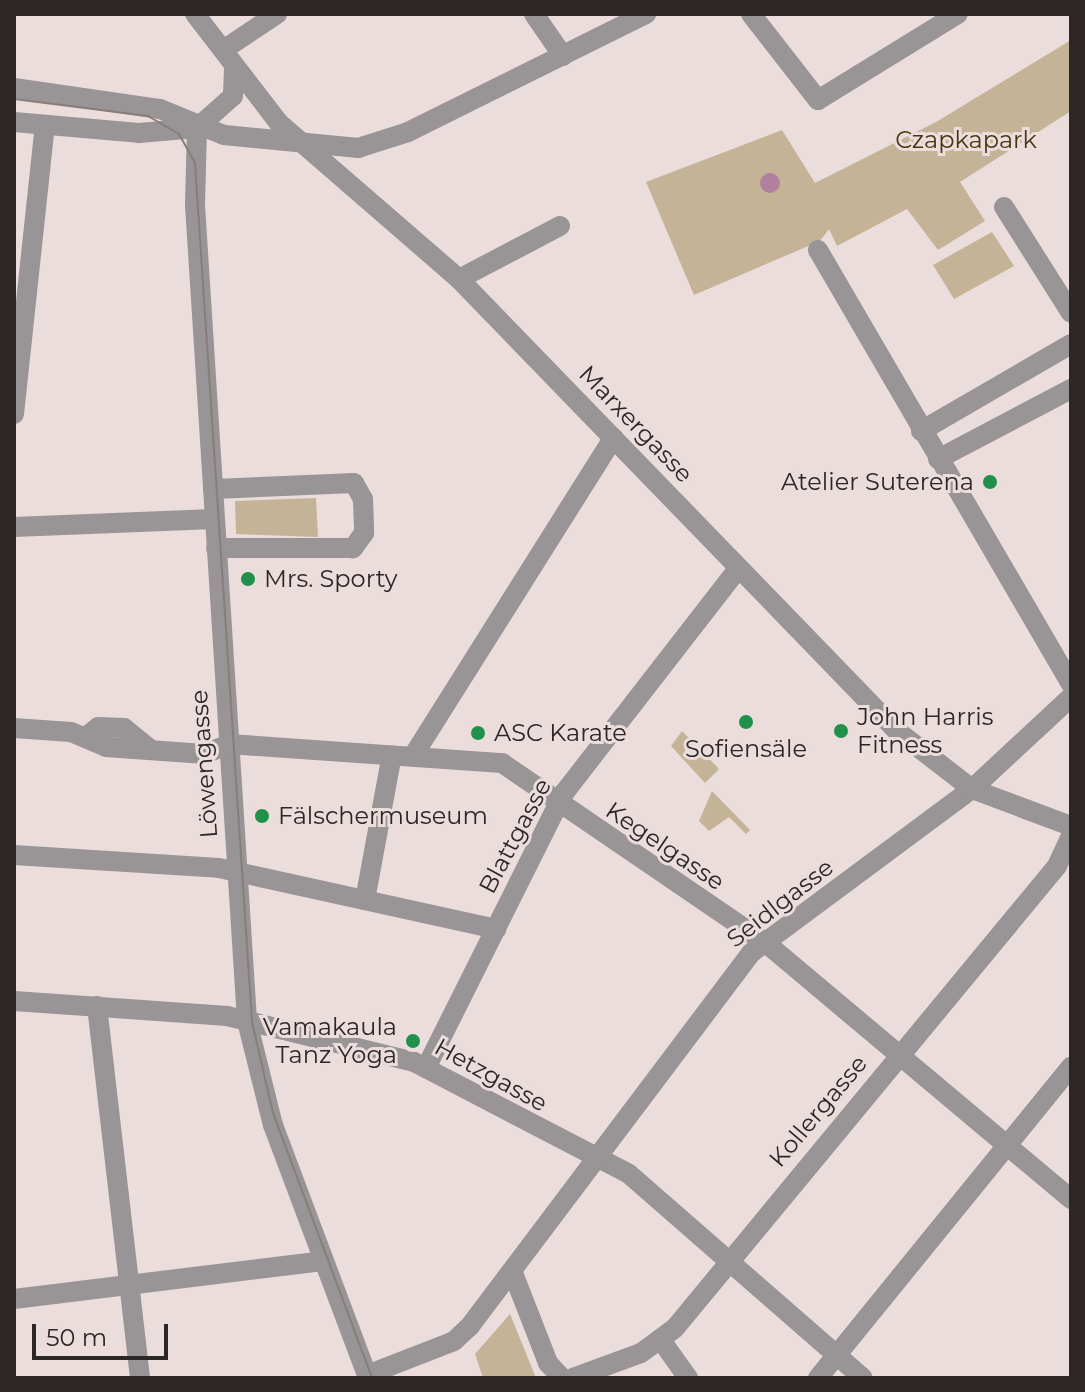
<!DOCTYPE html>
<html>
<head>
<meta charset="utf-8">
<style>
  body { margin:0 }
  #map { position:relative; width:1085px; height:1392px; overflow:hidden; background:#eadddb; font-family:Montserrat,sans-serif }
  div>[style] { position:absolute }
  .green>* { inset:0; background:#c5b397 }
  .water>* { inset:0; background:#b0809e }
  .round { border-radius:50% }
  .minor>* { height:20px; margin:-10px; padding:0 10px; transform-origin:10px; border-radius:10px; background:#999495 }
  .tram>* { height:2px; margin:-1px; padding:0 1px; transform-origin:1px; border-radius:1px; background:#877e7c }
  .dots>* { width:22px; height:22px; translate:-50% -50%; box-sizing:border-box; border:4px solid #eadddb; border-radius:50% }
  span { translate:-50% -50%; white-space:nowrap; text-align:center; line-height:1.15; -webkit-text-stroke:6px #eadddb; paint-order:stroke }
  .park-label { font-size:24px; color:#4b3610 }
  .street-label { font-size:24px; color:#2c2726 }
  .poi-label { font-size:24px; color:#2c2726 }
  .right { translate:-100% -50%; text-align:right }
  .left { translate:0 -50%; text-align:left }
  .frame { position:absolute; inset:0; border:16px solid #2c2726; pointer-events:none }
  .scale { position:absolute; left:32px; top:1324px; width:136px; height:36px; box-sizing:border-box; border:4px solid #2c2726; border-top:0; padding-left:10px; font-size:24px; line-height:28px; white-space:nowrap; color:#2c2726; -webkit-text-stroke:6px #eadddb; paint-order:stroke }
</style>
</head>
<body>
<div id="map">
  <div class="green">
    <div style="clip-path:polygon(1071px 40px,1071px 111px,960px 182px,985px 221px,938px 250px,907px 209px,837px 246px,829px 229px,820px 241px,694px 295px,646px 182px,782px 130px,815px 183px,936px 122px)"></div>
    <div style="clip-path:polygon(992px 232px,1014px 266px,954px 299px,933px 265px)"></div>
    <div style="clip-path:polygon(316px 498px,318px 537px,236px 534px,235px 501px)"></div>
    <div style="clip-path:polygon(682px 731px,719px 769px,705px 783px,671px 746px)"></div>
    <div style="clip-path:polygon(712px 791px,750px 830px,746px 834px,729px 817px,709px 831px,699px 821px)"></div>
    <div style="clip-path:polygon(510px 1314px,536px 1378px,483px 1378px,475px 1354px)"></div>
  </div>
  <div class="water">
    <div class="round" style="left:760px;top:173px;width:20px;height:20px"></div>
  </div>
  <div class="minor">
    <div style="left:195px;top:14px;width:138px;rotate:52.4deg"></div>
    <div style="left:279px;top:123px;width:238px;rotate:40.9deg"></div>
    <div style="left:459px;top:279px;width:629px;rotate:45.9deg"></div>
    <div style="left:897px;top:731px;width:95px;rotate:37.7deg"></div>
    <div style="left:972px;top:789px;width:106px;rotate:20.5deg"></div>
    <div style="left:534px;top:14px;width:51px;rotate:55.4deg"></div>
    <div style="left:751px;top:14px;width:109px;rotate:52.1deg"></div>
    <div style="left:818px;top:100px;width:164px;rotate:-31.6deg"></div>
    <div style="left:223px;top:50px;width:65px;rotate:-33.7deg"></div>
    <div style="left:14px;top:88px;width:148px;rotate:8.2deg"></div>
    <div style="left:160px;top:109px;width:69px;rotate:22.1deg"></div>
    <div style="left:224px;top:135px;width:135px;rotate:5.5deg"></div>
    <div style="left:358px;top:148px;width:52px;rotate:-17.7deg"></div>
    <div style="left:408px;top:132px;width:266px;rotate:-26.4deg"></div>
    <div style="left:14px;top:122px;width:125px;rotate:5deg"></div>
    <div style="left:139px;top:133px;width:58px;rotate:-4.9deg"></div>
    <div style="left:197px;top:128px;width:48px;rotate:-41.6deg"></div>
    <div style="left:233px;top:96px;width:30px;rotate:-88deg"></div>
    <div style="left:197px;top:128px;width:77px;rotate:91.5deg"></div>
    <div style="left:195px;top:205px;width:818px;rotate:86.35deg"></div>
    <div style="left:247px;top:1021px;width:107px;rotate:76deg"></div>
    <div style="left:273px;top:1125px;width:270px;rotate:69.4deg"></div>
    <div style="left:1004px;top:207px;width:125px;rotate:57.7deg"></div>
    <div style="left:818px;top:250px;width:502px;rotate:59.76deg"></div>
    <div style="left:459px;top:279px;width:114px;rotate:-27.7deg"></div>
    <div style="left:14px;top:414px;width:290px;rotate:-83.9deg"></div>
    <div style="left:921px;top:431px;width:173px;rotate:-30.1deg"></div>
    <div style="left:938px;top:459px;width:150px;rotate:-27.8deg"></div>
    <div style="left:213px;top:489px;width:141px;rotate:-2.4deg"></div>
    <div style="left:354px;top:483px;width:18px;rotate:61deg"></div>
    <div style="left:363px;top:499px;width:34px;rotate:88deg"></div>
    <div style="left:364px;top:533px;width:19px;rotate:126deg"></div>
    <div style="left:353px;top:548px;width:137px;rotate:180deg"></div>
    <div style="left:14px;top:527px;width:200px;rotate:-2.3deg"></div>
    <div style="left:14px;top:728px;width:57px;rotate:4deg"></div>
    <div style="left:71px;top:732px;width:38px;rotate:23deg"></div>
    <div style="left:106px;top:747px;width:99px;rotate:4deg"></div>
    <div style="left:205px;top:754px;width:26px;rotate:-23deg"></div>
    <div style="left:229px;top:744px;width:274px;rotate:4deg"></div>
    <div style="left:502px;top:763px;width:321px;rotate:34.3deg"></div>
    <div style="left:767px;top:944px;width:397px;rotate:40deg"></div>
    <div style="left:87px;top:736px;width:14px;rotate:-39deg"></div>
    <div style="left:98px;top:727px;width:26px;rotate:2deg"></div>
    <div style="left:124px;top:728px;width:35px;rotate:39deg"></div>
    <div style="left:413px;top:756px;width:376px;rotate:-57.8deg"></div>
    <div style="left:14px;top:855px;width:205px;rotate:3.6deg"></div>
    <div style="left:219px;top:868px;width:284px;rotate:12.4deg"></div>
    <div style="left:365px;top:900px;width:147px;rotate:-79.5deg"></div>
    <div style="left:14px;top:1001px;width:214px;rotate:4deg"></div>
    <div style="left:227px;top:1016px;width:193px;rotate:13.8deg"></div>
    <div style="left:414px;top:1062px;width:242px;rotate:27.5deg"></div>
    <div style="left:629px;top:1174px;width:310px;rotate:41.1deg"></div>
    <div style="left:97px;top:1006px;width:374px;rotate:83.4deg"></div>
    <div style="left:426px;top:1068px;width:308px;rotate:-63.4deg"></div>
    <div style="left:564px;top:793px;width:284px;rotate:-52.2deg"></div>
    <div style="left:513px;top:1273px;width:97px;rotate:68.7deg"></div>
    <div style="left:548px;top:1363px;width:21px;rotate:47deg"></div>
    <div style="left:14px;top:1299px;width:311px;rotate:-7deg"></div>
    <div style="left:661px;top:1340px;width:47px;rotate:54.6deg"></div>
    <div style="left:367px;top:1375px;width:93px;rotate:-21.3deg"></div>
    <div style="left:454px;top:1341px;width:22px;rotate:-43deg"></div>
    <div style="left:470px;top:1326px;width:467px;rotate:-53deg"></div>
    <div style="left:751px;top:953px;width:275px;rotate:-36.6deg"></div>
    <div style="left:972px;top:789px;width:135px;rotate:-42.9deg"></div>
    <div style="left:573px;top:1378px;width:72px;rotate:-20.2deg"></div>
    <div style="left:641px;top:1353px;width:42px;rotate:-36.3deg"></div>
    <div style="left:675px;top:1328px;width:599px;rotate:-50.41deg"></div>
    <div style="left:1057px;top:866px;width:33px;rotate:-65deg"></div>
    <div style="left:818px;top:1378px;width:401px;rotate:-50.9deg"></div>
  </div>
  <div class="tram">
    <div style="left:14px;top:99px;width:135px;rotate:7.2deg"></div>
    <div style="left:148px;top:116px;width:36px;rotate:30deg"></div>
    <div style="left:179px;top:134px;width:33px;rotate:61deg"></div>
    <div style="left:195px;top:163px;width:861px;rotate:86.2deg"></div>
    <div style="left:252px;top:1022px;width:93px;rotate:77deg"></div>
    <div style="left:273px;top:1113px;width:283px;rotate:69.5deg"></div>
  </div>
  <div class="dots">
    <div style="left:990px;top:482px;background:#20914b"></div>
    <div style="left:248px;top:579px;background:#20914b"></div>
    <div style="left:746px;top:722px;background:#20914b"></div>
    <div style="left:841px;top:731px;background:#20914b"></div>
    <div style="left:478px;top:733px;background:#20914b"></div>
    <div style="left:262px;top:816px;background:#20914b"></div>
    <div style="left:413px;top:1041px;background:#20914b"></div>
  </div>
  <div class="park-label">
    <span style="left:966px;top:140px">Czapkapark</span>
  </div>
  <div class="street-label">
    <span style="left:636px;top:424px;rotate:46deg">Marxergasse</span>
    <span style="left:204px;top:764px;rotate:-94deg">Löwengasse</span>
    <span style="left:515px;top:836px;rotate:-62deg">Blattgasse</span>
    <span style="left:665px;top:846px;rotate:34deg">Kegelgasse</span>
    <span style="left:780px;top:903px;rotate:-38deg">Seidlgasse</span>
    <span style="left:491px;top:1075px;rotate:29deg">Hetzgasse</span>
    <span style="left:818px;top:1111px;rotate:-50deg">Kollergasse</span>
  </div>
  <div class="poi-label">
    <span class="right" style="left:974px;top:482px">Atelier Suterena</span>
    <span class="left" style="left:264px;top:579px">Mrs. Sporty</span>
    <span class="left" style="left:857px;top:731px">John Harris<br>Fitness</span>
    <span class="left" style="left:494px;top:733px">ASC Karate</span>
    <span style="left:746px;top:749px">Sofiensäle</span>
    <span class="left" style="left:278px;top:816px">Fälschermuseum</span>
    <span class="right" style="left:397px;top:1041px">Vamakaula<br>Tanz Yoga</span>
  </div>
  <div class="frame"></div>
  <div class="scale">50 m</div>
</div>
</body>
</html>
